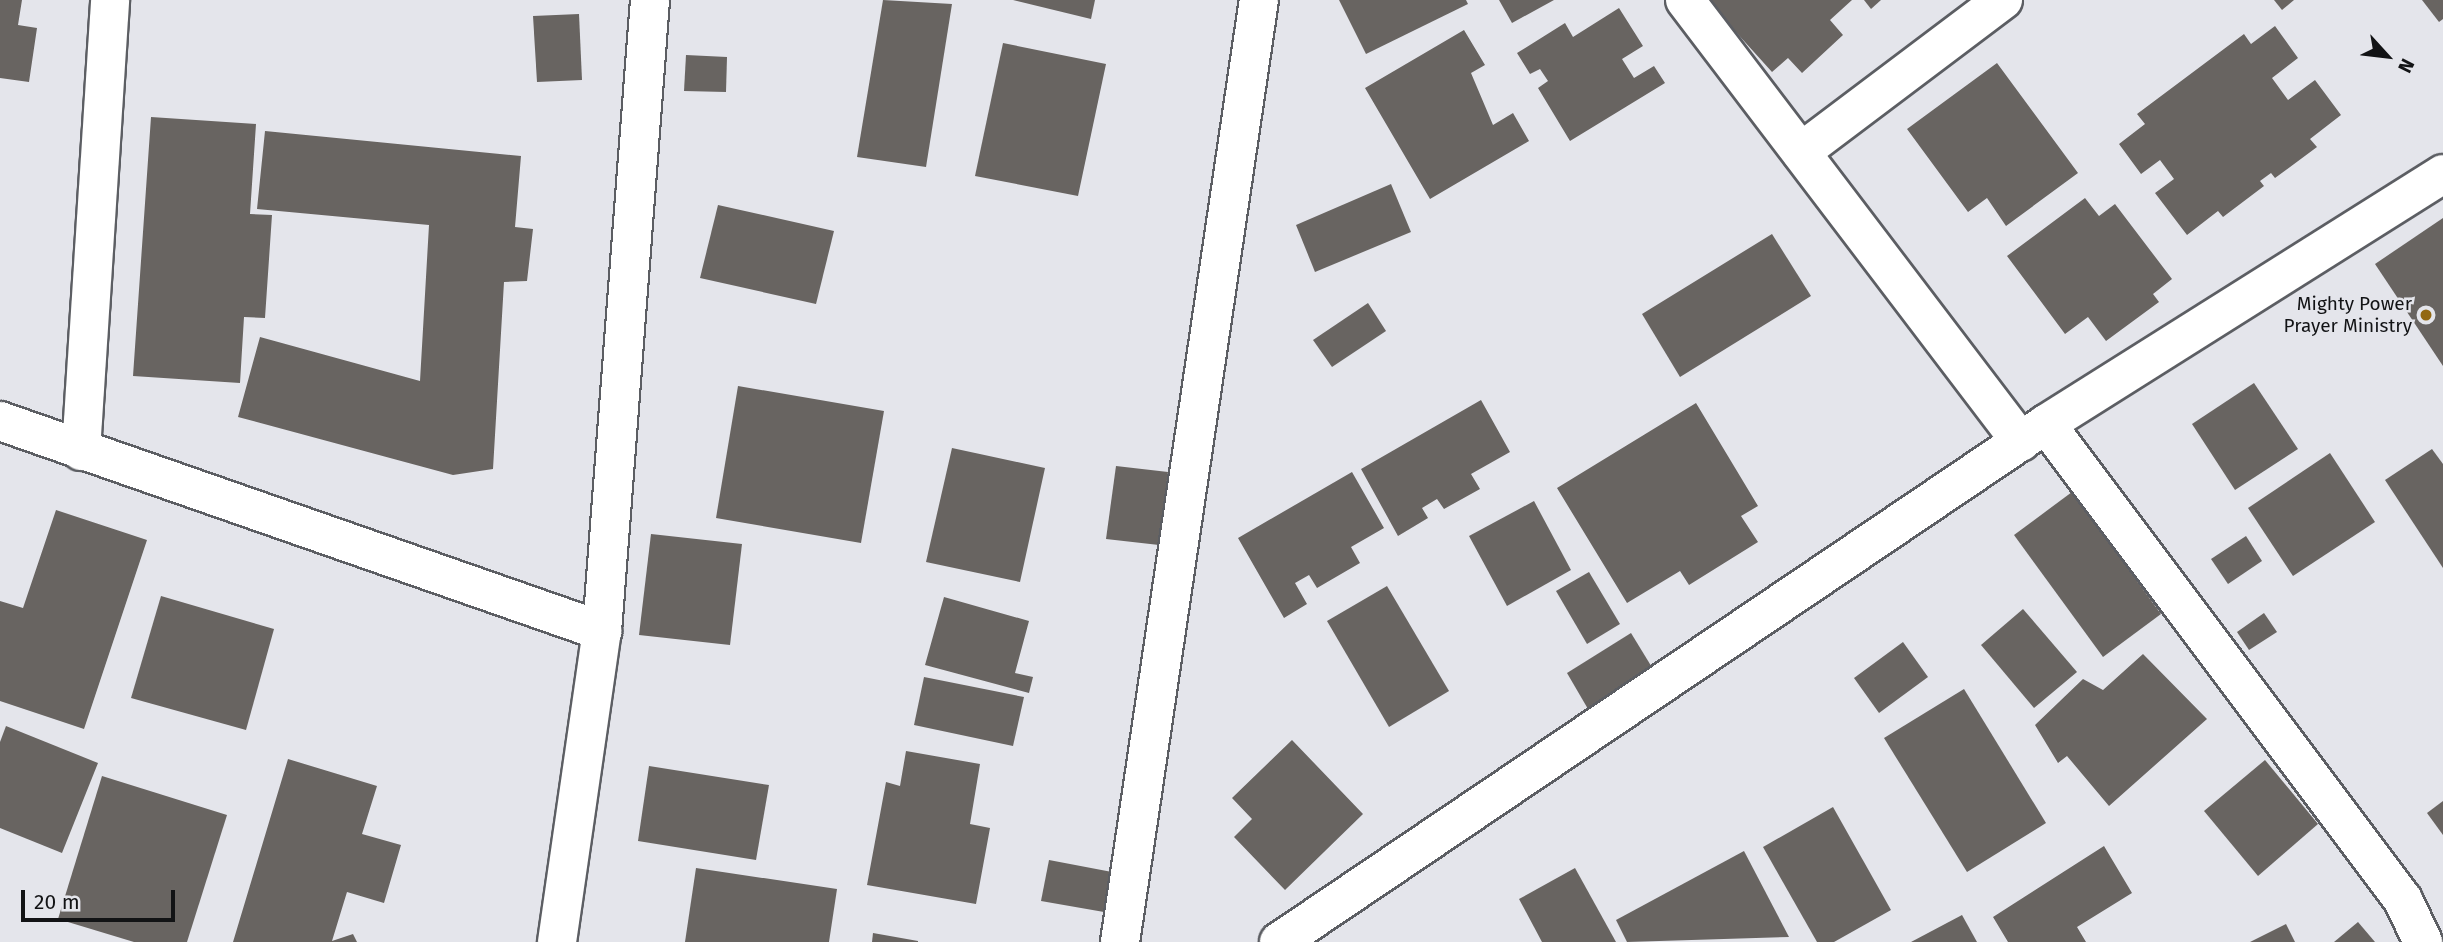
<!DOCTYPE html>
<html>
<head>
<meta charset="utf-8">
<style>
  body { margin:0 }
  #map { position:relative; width:2443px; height:942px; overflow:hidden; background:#e4e5eb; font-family:"Fira Sans",sans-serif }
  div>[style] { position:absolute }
  .building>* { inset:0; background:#686461 }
  .roads { filter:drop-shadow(2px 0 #5c5e63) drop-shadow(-2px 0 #5c5e63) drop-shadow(0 2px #5c5e63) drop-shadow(0 -2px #5c5e63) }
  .minor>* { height:38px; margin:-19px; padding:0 19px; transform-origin:19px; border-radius:19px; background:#fff }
  .dots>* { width:19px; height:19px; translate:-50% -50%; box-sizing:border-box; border:4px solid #e4e5eb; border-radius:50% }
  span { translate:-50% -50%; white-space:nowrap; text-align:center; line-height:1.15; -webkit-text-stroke:5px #e4e5eb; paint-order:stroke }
  .poi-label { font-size:19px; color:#121315 }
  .right { translate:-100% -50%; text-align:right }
  .north { position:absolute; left:2352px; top:21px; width:70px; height:70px; -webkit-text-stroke:5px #e4e5eb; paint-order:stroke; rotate:117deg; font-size:19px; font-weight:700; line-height:28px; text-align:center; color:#121315 }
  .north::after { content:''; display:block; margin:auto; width:24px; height:32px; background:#121315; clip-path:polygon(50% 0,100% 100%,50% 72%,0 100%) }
  .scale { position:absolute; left:21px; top:890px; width:154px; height:32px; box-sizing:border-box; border:4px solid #121315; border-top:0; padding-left:9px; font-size:21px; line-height:24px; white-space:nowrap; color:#121315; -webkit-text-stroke:5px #e4e5eb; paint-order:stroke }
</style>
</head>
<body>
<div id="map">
  <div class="building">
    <div style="clip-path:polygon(0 0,22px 0,18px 25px,37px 28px,29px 82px,0 78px)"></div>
    <div style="clip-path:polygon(883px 0,952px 4px,926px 167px,857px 157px)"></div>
    <div style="clip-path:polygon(1013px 0,1095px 0,1091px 19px)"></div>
    <div style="clip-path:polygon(1339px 0,1466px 0,1468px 4px,1366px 54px)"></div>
    <div style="clip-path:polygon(1499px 0,1554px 0,1512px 23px)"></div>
    <div style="clip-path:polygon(1707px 0,1852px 0,1830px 20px,1843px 35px,1802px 73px,1788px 58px,1772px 72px)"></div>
    <div style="clip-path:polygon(1864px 0,1881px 0,1871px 9px)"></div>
    <div style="clip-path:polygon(2274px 0,2294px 0,2282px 10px)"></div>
    <div style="clip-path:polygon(2422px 0,2443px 0,2443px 19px,2439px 22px)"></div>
    <div style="clip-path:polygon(1619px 8px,1643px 46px,1622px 59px,1634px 78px,1654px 66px,1665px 83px,1570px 141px,1538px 88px,1548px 81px,1540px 69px,1530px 74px,1517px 53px,1565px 23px,1573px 37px)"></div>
    <div style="clip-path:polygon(579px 14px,582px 80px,537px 82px,533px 16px)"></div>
    <div style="clip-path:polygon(2275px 26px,2298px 58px,2272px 78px,2288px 100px,2315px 80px,2341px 115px,2310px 139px,2317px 147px,2275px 178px,2271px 173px,2260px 181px,2264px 186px,2223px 217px,2218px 211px,2187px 235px,2155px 193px,2174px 179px,2160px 160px,2141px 174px,2119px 144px,2145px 124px,2137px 114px,2244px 34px,2251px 44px)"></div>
    <div style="clip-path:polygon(1464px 30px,1485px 65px,1471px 73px,1493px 125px,1513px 113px,1529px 141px,1430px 199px,1365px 88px)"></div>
    <div style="clip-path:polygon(1003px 43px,1106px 64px,1078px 196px,975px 176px)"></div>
    <div style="clip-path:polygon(686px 55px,727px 57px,726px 92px,684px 91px)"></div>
    <div style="clip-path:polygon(1997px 63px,2078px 173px,2006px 226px,1987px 198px,1968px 212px,1907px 129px)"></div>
    <div style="clip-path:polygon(151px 117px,256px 124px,250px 214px,272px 215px,265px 318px,244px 317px,240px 383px,133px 376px)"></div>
    <div style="clip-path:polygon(265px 131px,521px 156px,515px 227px,533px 229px,527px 281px,504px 282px,493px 469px,453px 475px,238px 417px,260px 337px,420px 381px,429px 225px,257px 209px)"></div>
    <div style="clip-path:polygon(1391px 184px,1411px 232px,1315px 272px,1296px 225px)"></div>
    <div style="clip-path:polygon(2085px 198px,2099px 216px,2115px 204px,2172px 279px,2153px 294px,2159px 302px,2106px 341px,2088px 317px,2065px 334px,2007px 256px)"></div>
    <div style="clip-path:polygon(718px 205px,834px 231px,816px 304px,700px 278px)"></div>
    <div style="clip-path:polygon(2443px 218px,2443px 366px,2375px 264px)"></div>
    <div style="clip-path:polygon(1772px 234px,1811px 296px,1680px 377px,1642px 314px)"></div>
    <div style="clip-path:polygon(1368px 303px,1386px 331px,1332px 367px,1313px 340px)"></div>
    <div style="clip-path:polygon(2254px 383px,2298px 449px,2235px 490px,2192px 424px)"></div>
    <div style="clip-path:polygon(738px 386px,884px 411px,861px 543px,716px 518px)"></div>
    <div style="clip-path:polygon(1481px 400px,1510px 452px,1471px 474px,1480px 489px,1444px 509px,1437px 499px,1422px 508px,1428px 518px,1398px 536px,1361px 469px)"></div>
    <div style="clip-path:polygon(1696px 403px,1758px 506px,1741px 516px,1758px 542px,1689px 585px,1680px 571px,1627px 603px,1557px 488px)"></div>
    <div style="clip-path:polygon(952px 448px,1045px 468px,1020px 582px,926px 562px)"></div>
    <div style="clip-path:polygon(2432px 449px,2443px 464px,2443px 568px,2385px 480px)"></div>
    <div style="clip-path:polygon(2330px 453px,2375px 522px,2293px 576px,2248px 508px)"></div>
    <div style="clip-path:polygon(1116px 466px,1168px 472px,1159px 545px,1106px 539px)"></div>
    <div style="clip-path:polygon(1352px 472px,1384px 528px,1351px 547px,1360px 563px,1317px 588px,1309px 575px,1295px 583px,1307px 604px,1284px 618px,1238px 538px)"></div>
    <div style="clip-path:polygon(2072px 492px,2161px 614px,2103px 657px,2014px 535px)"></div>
    <div style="clip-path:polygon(1534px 501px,1571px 570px,1507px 606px,1469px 536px)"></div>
    <div style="clip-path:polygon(56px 510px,147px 540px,84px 729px,0 701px,0 601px,23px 608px)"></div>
    <div style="clip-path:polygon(651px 534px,742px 544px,730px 645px,639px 635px)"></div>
    <div style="clip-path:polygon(2246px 536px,2262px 561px,2228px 584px,2211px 559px)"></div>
    <div style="clip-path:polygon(1589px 572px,1620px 624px,1587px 644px,1556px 591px)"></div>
    <div style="clip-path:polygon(1387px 586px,1449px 691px,1389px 727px,1327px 621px)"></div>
    <div style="clip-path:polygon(161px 596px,274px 629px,246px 730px,131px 698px)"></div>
    <div style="clip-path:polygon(944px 597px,1029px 621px,1015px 673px,1033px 677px,1029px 693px,925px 665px)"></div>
    <div style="clip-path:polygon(2023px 609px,2077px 672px,2034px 708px,1981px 645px)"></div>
    <div style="clip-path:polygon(2264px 613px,2277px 632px,2249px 650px,2237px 632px)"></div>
    <div style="clip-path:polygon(1631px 633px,1653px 669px,1588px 709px,1567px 673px)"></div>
    <div style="clip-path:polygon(1903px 642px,1928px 677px,1879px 713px,1854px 678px)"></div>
    <div style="clip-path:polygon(2143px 654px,2207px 719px,2109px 806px,2067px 756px,2058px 763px,2035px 725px,2083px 679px,2103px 690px)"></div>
    <div style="clip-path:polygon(924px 677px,1024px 697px,1013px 746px,914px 725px)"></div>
    <div style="clip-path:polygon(1964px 689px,2046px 823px,1967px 872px,1884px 738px)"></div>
    <div style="clip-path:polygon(6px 726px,98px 763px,62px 853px,0 828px,0 742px)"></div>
    <div style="clip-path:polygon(1292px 740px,1363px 814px,1285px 890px,1234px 837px,1252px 819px,1232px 798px)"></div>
    <div style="clip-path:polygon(906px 751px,980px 764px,970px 824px,990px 828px,976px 904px,867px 885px,886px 782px,900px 786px)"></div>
    <div style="clip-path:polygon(288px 759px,377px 786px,362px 834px,401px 845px,384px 903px,347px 892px,332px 941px,353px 934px,357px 942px,233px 942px)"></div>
    <div style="clip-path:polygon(2265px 760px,2318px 824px,2258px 876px,2204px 811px)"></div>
    <div style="clip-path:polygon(649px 766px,769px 785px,756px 860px,638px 841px)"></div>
    <div style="clip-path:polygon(102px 776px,227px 815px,187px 942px,134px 942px,58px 919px)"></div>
    <div style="clip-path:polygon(2443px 801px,2443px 835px,2427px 813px)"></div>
    <div style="clip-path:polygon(1833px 807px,1891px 910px,1834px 942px,1817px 942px,1763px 847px)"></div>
    <div style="clip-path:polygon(2104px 846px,2132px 893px,2077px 927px,2086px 942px,2008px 942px,1993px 917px)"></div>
    <div style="clip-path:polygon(1744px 851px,1789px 937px,1627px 942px,1616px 920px)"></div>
    <div style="clip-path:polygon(1049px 860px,1112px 872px,1104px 912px,1041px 901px)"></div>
    <div style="clip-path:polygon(696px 868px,837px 889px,829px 942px,685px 942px)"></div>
    <div style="clip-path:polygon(1575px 868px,1616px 942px,1542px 942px,1519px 899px)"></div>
    <div style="clip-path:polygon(1962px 915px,1977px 942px,1911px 942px)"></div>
    <div style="clip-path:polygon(2358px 922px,2375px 942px,2334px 942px)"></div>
    <div style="clip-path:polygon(2286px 924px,2295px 942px,2250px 942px)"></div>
    <div style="clip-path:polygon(873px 933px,918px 941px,918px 942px,872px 942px)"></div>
  </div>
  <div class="roads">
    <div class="minor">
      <div style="left:1685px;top:0;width:555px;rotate:52.76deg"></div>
      <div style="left:1801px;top:152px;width:253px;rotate:-37deg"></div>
      <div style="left:0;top:421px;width:638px;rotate:19.23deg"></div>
      <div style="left:2046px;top:424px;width:595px;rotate:53.13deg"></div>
      <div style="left:2403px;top:900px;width:47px;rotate:64.5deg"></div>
      <div style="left:81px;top:451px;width:452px;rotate:-86.3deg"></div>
      <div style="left:557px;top:942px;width:314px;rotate:-81.8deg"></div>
      <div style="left:602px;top:631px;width:633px;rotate:-85.65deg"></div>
      <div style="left:1120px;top:942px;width:952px;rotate:-81.61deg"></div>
      <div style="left:1279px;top:942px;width:926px;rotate:-34.03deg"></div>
      <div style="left:2046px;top:424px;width:469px;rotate:-32.2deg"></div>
    </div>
  </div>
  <div class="dots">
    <div style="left:2426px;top:315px;background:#926812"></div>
  </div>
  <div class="poi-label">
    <span class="right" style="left:2412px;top:315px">Mighty Power<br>Prayer Ministry</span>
  </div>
  <div class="north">N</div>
  <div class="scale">20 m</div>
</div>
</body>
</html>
